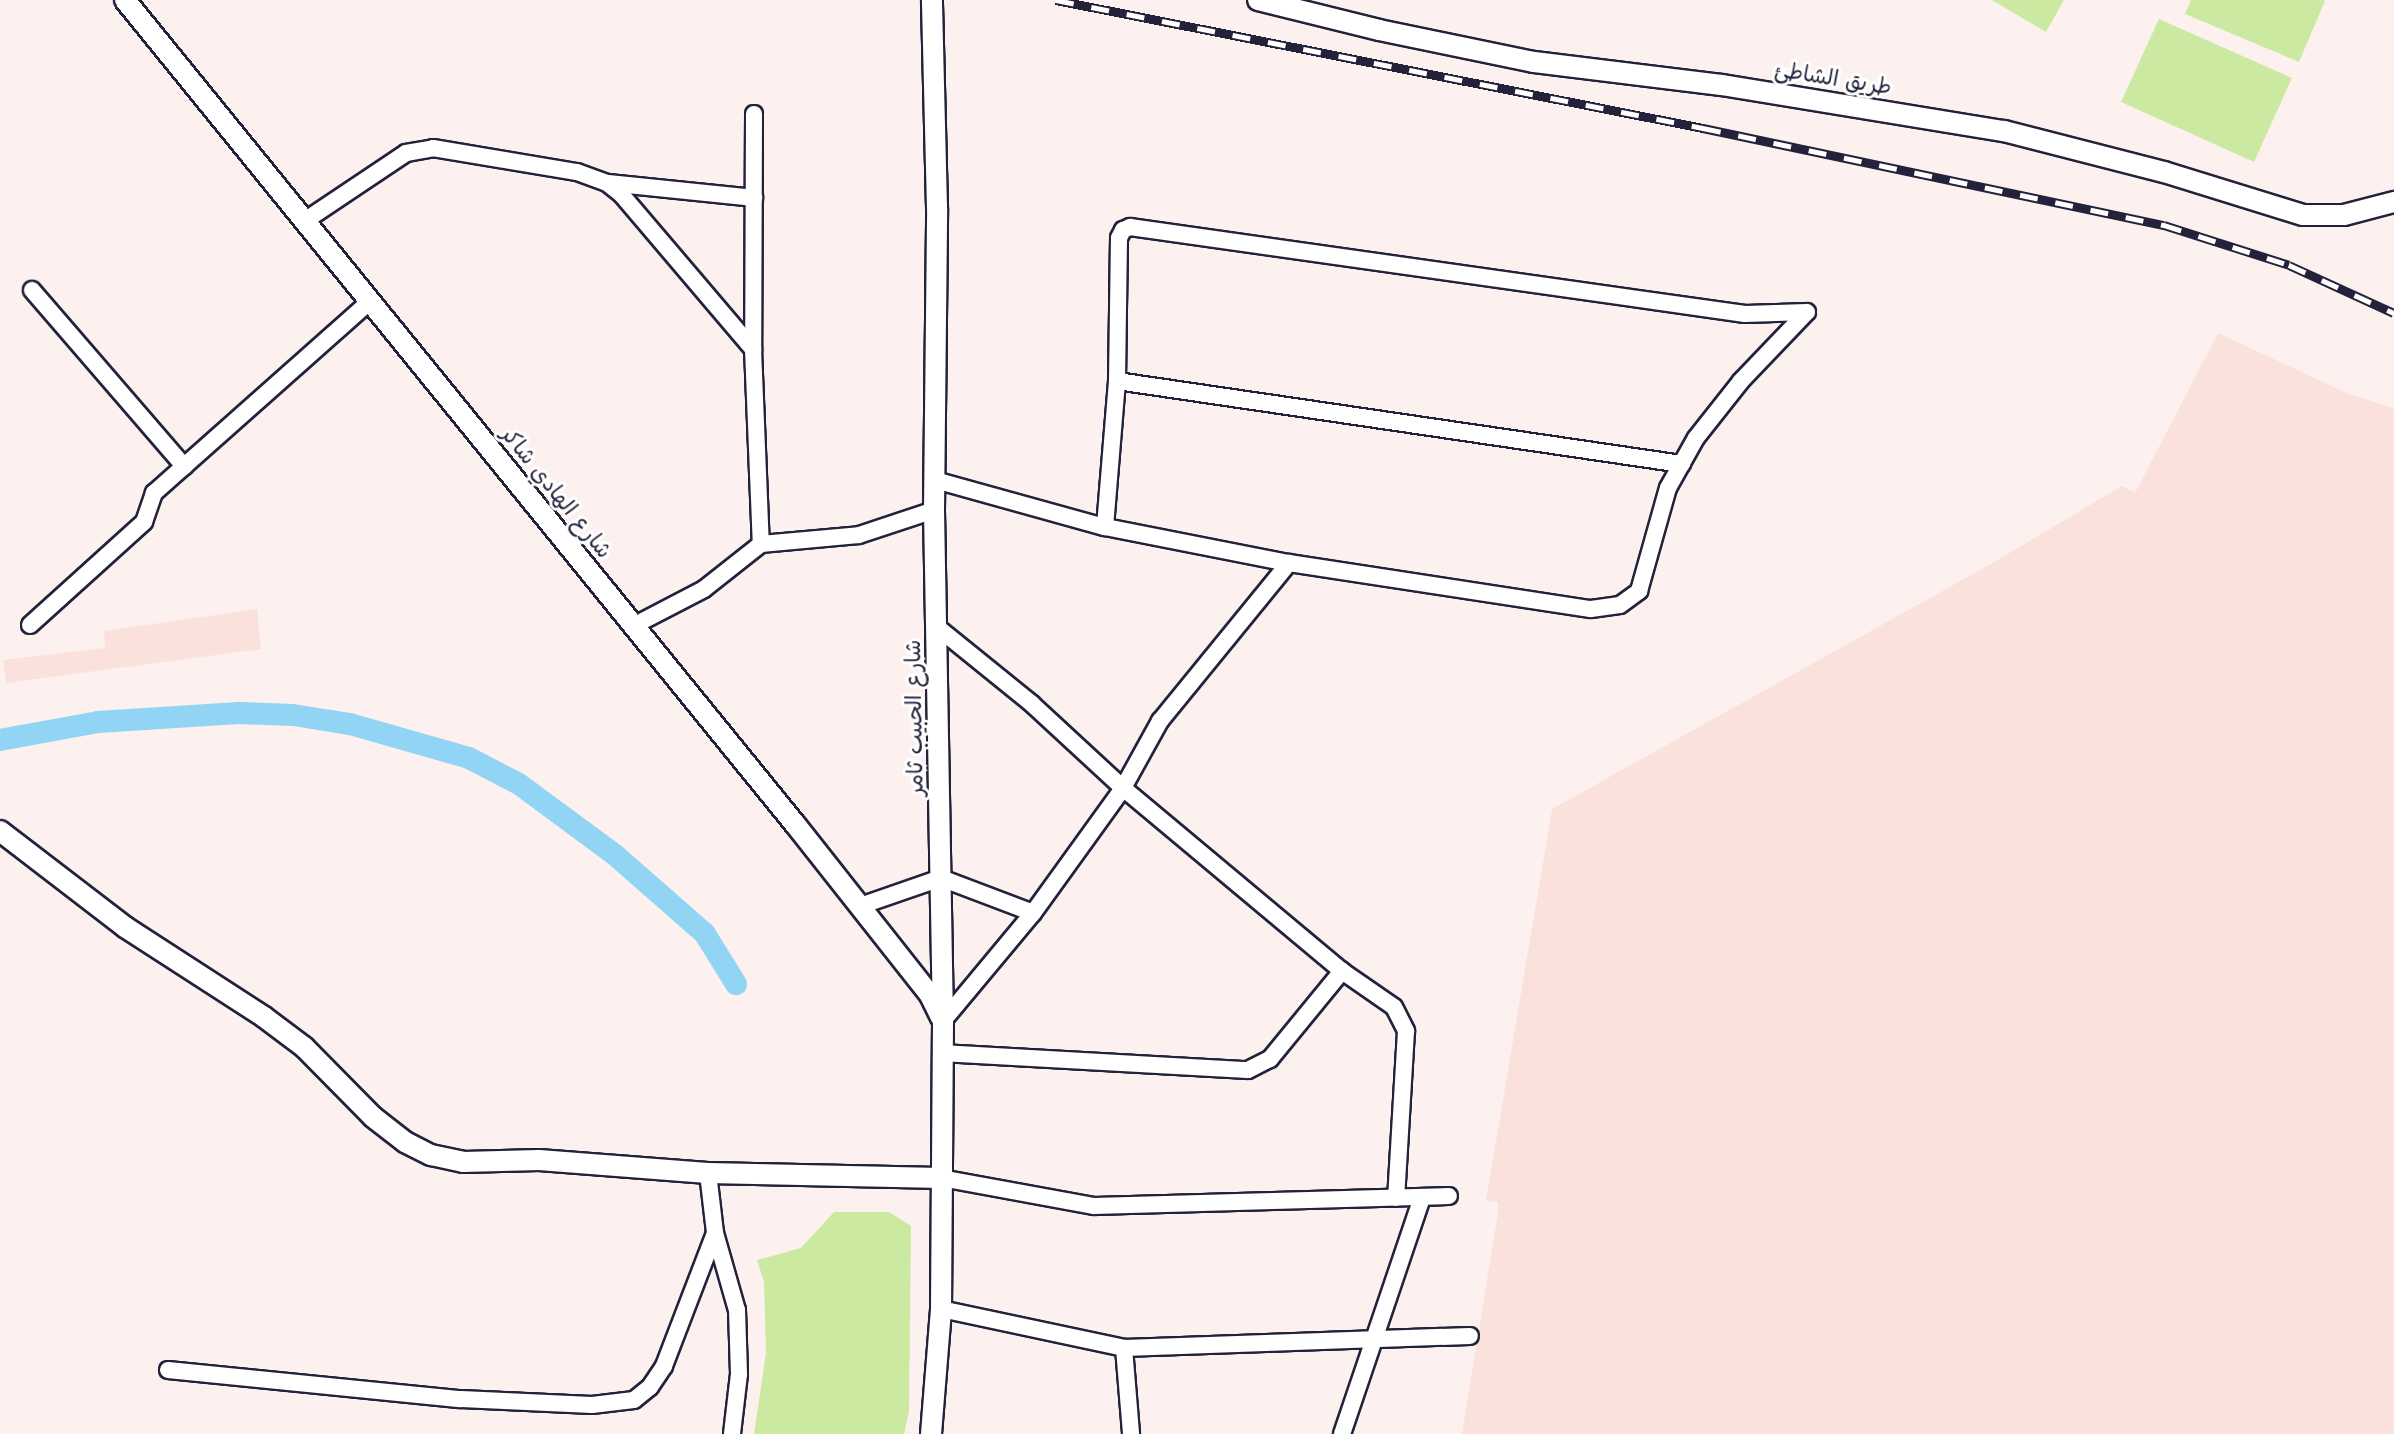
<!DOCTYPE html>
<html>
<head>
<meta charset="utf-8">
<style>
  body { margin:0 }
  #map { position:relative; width:2394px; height:1434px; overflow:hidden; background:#fdf1ef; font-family:"Comic Neue","Playpen Sans Arabic",sans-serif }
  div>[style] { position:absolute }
  .built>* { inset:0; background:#fbe1dc }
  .green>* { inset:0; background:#cbe9a0 }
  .canal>* { height:22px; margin:-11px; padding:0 11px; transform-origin:11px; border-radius:11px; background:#92d4f4 }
  .roads { filter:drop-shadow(2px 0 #22223b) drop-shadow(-2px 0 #22223b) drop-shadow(0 2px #22223b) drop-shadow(0 -2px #22223b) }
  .minor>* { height:16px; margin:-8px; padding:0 8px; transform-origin:8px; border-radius:8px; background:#fff }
  .tertiary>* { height:20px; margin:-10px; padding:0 10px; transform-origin:10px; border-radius:10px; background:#fff }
  .rail>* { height:9px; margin-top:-4.5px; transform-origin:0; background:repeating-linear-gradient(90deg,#fff 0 18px,#22223b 0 36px); box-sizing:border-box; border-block:2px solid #22223b }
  span { translate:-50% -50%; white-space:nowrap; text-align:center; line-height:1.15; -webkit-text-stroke:6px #fff; paint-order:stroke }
  .street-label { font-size:22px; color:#22223b }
</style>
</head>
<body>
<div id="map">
  <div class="built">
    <div style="clip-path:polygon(2218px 333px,2349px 394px,2394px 408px,2394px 1434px,1462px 1434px,1498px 1212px,1498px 1202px,1486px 1201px,1552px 809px,1989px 565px,2122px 486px,2135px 493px)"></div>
    <div style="clip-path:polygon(257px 609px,261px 649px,6px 683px,3px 660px,105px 648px,104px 631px)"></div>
  </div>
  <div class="green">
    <div style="clip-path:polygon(1992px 0,2064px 0,2046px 32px)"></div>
    <div style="clip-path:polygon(2191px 0,2322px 0,2325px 1px,2299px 62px,2185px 14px)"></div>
    <div style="clip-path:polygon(2159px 19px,2292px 78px,2254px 162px,2121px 102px)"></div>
    <div style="clip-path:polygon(834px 1212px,889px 1212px,911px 1226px,909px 1412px,904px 1434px,754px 1434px,766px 1353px,764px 1282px,757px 1260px,801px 1248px)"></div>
  </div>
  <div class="canal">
    <div style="left:0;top:740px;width:100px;rotate:-10.4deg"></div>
    <div style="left:98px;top:722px;width:141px;rotate:-3.7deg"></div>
    <div style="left:239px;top:713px;width:54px;rotate:2.1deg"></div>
    <div style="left:293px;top:715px;width:58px;rotate:9deg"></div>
    <div style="left:350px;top:724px;width:124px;rotate:15.9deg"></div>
    <div style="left:469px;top:758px;width:56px;rotate:27.5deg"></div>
    <div style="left:519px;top:784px;width:118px;rotate:36.4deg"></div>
    <div style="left:614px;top:854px;width:121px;rotate:41.3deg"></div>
    <div style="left:705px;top:934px;width:59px;rotate:58.2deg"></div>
  </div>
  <div class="roads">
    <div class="minor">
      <div style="left:754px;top:114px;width:235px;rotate:90.2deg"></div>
      <div style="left:753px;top:349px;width:195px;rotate:87.7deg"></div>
      <div style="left:609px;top:183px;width:146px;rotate:5.9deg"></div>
      <div style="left:303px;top:222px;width:124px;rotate:-33.8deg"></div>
      <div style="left:406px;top:153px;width:27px;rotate:-10deg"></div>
      <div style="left:433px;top:148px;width:146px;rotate:9.5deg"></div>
      <div style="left:577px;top:172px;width:32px;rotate:20deg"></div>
      <div style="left:607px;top:183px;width:18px;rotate:38deg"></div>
      <div style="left:621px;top:194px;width:204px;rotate:49.6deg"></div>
      <div style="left:32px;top:290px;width:233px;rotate:49.2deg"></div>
      <div style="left:1117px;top:381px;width:571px;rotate:8.36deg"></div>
      <div style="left:935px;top:480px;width:176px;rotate:15.5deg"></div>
      <div style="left:1105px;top:527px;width:187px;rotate:11.1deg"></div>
      <div style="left:1289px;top:563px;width:305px;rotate:8.7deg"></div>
      <div style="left:1591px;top:609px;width:29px;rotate:-8deg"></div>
      <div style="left:1620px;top:605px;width:24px;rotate:-36deg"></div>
      <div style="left:1639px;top:591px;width:107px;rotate:-74.3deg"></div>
      <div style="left:1668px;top:488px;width:57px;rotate:-60.8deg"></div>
      <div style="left:1696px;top:438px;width:73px;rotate:-51.7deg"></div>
      <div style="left:1741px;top:381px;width:95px;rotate:-46.3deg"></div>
      <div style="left:1105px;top:527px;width:146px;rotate:-85.3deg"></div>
      <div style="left:1117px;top:381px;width:143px;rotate:-89.2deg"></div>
      <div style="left:1119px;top:238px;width:9px;rotate:-63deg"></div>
      <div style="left:1123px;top:230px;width:8px;rotate:-23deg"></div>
      <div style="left:1130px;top:227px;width:621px;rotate:8.05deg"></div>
      <div style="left:1745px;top:314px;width:62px;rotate:-1.8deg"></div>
      <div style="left:30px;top:625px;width:154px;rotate:-42.1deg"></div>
      <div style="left:144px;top:522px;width:31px;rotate:-71deg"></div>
      <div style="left:154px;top:493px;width:288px;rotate:-41.6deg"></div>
      <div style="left:633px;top:626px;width:80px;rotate:-27.5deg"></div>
      <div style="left:704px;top:589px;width:73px;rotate:-38.3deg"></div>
      <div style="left:761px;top:544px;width:98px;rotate:-5.2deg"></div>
      <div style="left:859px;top:535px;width:79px;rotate:-18.4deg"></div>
      <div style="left:937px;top:627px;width:122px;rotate:39deg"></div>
      <div style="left:1032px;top:704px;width:124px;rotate:42.7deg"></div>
      <div style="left:1123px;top:788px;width:285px;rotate:39.9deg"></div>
      <div style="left:1342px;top:971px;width:63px;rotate:34.7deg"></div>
      <div style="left:1394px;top:1007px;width:27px;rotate:63deg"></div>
      <div style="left:1406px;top:1031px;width:167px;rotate:93.4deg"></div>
      <div style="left:860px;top:906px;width:86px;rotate:-19.1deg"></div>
      <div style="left:941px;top:878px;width:98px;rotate:20.8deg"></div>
      <div style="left:943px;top:1021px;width:141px;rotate:-50.2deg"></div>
      <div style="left:1033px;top:913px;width:154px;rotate:-54.2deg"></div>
      <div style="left:1123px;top:788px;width:77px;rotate:-61.1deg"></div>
      <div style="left:1160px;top:721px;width:204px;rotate:-50.8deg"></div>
      <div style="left:941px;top:1053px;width:307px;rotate:3.2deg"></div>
      <div style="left:1248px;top:1070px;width:25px;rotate:-27deg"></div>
      <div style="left:1270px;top:1059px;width:114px;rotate:-50.7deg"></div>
      <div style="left:708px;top:1173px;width:60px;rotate:83.3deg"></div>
      <div style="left:715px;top:1233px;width:80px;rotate:74.1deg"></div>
      <div style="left:737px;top:1310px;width:64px;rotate:88.2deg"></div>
      <div style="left:739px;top:1374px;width:60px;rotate:96.7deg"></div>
      <div style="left:941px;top:1178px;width:156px;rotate:10.4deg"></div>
      <div style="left:1094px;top:1206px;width:355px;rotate:-1.6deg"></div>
      <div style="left:941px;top:1309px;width:187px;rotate:12deg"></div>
      <div style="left:1124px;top:1348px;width:346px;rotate:-2deg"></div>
      <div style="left:1124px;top:1348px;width:86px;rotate:85.3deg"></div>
      <div style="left:168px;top:1370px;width:294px;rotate:5.7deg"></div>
      <div style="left:461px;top:1399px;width:131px;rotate:2.6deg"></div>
      <div style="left:592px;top:1405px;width:42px;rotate:-6.8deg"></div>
      <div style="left:634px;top:1400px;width:21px;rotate:-39deg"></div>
      <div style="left:650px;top:1387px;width:25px;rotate:-56deg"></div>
      <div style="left:664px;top:1366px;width:142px;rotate:-69deg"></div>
      <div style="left:1342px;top:1434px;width:249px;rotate:-71.3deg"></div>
    </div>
    <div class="tertiary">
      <div style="left:125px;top:0;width:1062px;rotate:50.89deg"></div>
      <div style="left:795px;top:824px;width:218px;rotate:51.7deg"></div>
      <div style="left:930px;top:995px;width:25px;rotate:64deg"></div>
      <div style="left:1258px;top:0;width:125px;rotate:13.9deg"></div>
      <div style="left:1379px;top:30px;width:158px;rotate:11.7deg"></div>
      <div style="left:1534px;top:62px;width:189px;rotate:7deg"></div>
      <div style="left:1722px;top:85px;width:286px;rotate:9.3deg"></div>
      <div style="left:2004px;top:131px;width:165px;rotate:14.4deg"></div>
      <div style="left:2164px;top:172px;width:145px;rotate:17.2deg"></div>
      <div style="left:2303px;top:215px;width:41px"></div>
      <div style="left:2344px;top:215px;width:52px;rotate:-14.6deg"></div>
      <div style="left:0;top:831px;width:158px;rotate:37.5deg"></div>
      <div style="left:125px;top:927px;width:166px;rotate:32.9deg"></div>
      <div style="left:264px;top:1017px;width:50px;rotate:36.9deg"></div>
      <div style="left:304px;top:1047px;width:98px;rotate:45.4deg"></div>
      <div style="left:373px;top:1117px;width:41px;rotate:38deg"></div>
      <div style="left:405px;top:1142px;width:29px;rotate:27deg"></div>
      <div style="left:431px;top:1155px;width:33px;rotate:12deg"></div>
      <div style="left:463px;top:1162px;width:76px;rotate:-1.5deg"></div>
      <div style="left:539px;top:1160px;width:169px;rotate:4.4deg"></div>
      <div style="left:708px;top:1173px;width:233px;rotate:1.2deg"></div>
      <div style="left:931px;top:1434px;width:125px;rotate:-85.4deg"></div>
      <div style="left:941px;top:1309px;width:288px;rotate:-89.6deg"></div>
      <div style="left:943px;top:1021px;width:511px;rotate:-91.01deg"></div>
      <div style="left:934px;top:510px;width:302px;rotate:-89.4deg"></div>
      <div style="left:937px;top:208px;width:208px;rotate:-91.4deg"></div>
    </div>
  </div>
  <div class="rail">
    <div style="left:1056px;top:0;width:660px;rotate:11.19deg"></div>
    <div style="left:1703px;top:128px;width:471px;rotate:11.9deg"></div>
    <div style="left:2164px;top:225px;width:131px;rotate:17.7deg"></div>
    <div style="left:2289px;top:265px;width:115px;rotate:24.6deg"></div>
  </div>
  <div class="street-label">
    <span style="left:1833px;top:79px;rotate:9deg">طريق الشاطئ</span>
    <span style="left:556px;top:493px;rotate:51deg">شارع الهادي شاكر</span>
    <span style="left:915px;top:718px;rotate:-91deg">شارع الحبيب ثامر</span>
  </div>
</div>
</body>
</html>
